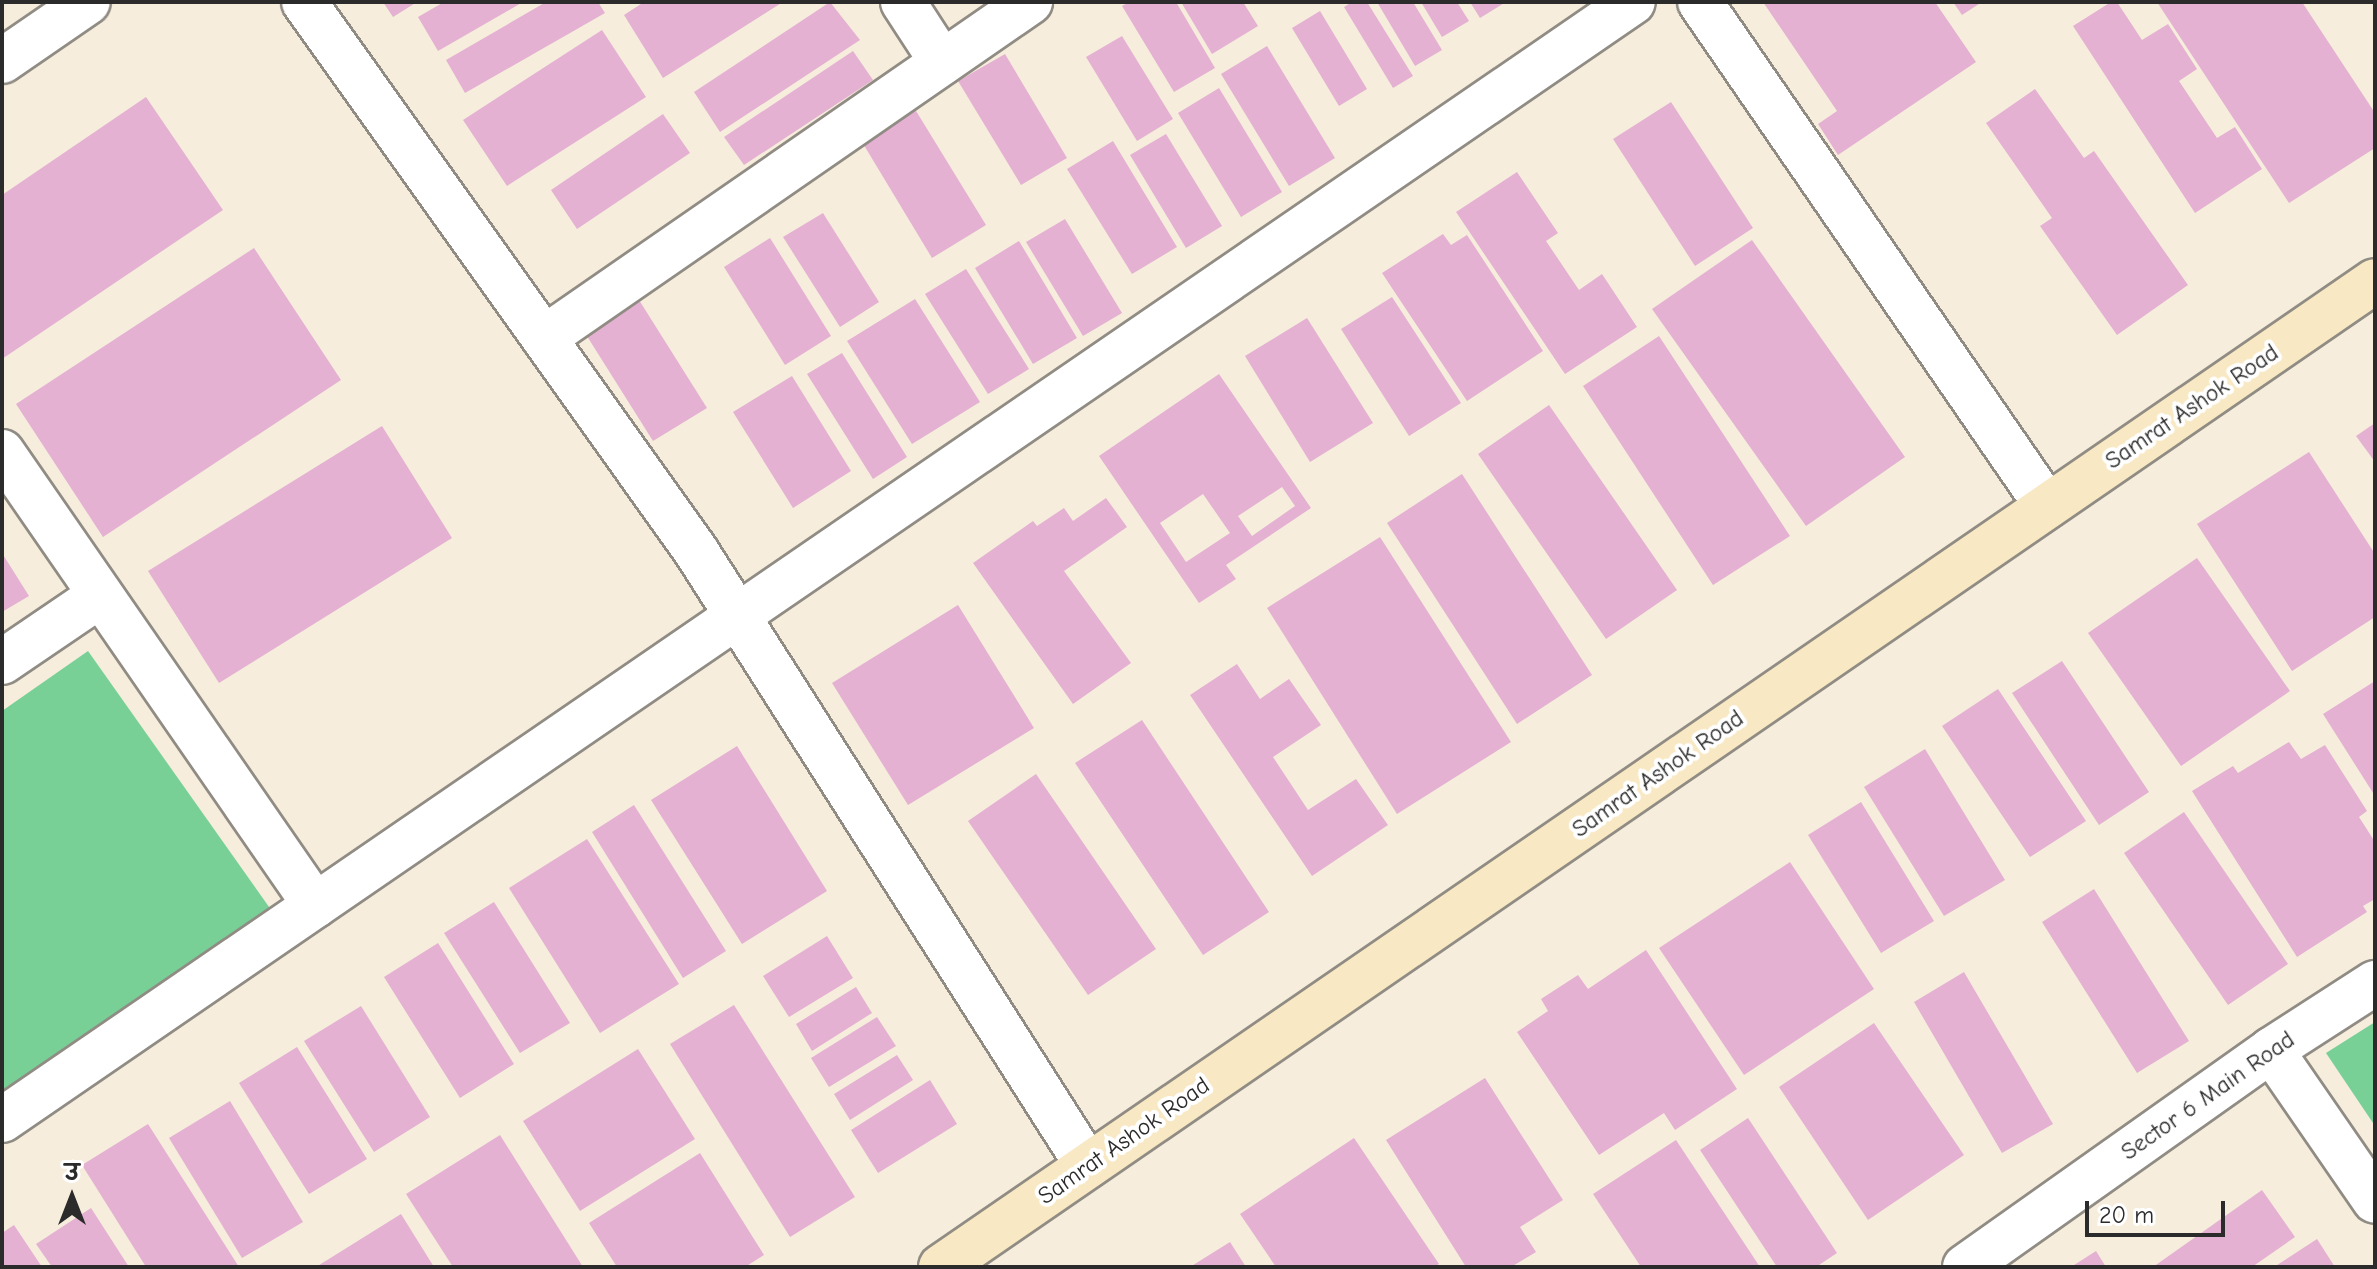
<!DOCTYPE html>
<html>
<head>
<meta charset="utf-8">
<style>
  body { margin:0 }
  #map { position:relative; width:2377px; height:1269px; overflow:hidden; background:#f6eddc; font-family:"Comic Neue","Playpen Sans Deva",sans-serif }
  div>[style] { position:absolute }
  .green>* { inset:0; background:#78d096 }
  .building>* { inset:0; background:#e4b1d3 }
  .roads { filter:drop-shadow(2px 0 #908c84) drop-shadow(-2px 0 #908c84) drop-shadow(0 2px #908c84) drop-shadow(0 -2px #908c84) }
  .street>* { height:44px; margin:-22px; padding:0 22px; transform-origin:22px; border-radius:22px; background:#fff }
  .secondary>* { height:44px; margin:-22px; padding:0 22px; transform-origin:22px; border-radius:22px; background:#f8e8c3 }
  span { translate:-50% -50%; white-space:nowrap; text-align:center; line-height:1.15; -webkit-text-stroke:8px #fff; paint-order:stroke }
  .street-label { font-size:24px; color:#2b2b2b }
  .frame { position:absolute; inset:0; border:4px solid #2b2b2b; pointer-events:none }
  .north { position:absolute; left:32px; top:1157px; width:80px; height:80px; -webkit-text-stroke:6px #fff; paint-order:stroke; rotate:0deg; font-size:22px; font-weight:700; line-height:32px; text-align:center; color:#2b2b2b }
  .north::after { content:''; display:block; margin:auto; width:28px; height:36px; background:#2b2b2b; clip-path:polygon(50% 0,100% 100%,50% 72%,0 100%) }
  .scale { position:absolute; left:2085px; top:1201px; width:140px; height:36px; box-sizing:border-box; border:4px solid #2b2b2b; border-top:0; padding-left:10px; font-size:24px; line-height:28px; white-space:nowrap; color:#2b2b2b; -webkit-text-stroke:6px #fff; paint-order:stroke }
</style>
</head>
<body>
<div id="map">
  <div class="green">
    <div style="clip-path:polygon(88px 651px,279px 921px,2px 1115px,2px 711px)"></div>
    <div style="clip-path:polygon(2375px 1022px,2375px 1126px,2326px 1053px)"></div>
  </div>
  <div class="building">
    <div style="clip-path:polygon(383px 2px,417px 2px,393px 17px)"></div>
    <div style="clip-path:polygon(444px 2px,523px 2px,438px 51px,418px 17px)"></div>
    <div style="clip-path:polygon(546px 2px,598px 2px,605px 13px,465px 93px,446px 60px)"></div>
    <div style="clip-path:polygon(644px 2px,783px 2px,663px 78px,624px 15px)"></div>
    <div style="clip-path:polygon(830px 2px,860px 40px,720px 132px,694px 92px)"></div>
    <div style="clip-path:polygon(1129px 2px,1176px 2px,1215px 68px,1174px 92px,1122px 6px)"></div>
    <div style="clip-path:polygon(1181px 2px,1243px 2px,1258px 26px,1212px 54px)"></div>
    <div style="clip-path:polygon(1352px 2px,1367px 2px,1413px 76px,1393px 88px,1344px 7px)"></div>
    <div style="clip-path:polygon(1377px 2px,1413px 2px,1442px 50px,1415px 66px)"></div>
    <div style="clip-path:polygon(1421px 2px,1457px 2px,1469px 21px,1442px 37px)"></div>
    <div style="clip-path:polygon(1470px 2px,1506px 2px,1480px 18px)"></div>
    <div style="clip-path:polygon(1763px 2px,1935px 2px,1976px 62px,1838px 155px,1818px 124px,1837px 111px)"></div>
    <div style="clip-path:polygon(1953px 2px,1982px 2px,1962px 15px)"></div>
    <div style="clip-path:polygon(2111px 2px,2117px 2px,2142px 40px,2168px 24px,2197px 69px,2179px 81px,2217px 138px,2235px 127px,2262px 169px,2195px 213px,2073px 26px)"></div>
    <div style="clip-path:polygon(2157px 2px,2302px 2px,2375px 113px,2375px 148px,2289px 203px)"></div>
    <div style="clip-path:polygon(1320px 11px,1367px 89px,1339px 106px,1292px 28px)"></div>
    <div style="clip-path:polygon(602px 30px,646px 97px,507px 186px,463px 120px)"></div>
    <div style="clip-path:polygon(1122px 36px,1173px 119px,1137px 141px,1086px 57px)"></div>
    <div style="clip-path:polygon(1267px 46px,1335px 158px,1289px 186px,1221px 74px)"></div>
    <div style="clip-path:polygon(853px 51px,873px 80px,744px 165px,724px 137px)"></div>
    <div style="clip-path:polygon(1005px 54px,1067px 158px,1021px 185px,958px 81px)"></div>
    <div style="clip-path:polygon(1219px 88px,1282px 192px,1241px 217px,1178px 113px)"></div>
    <div style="clip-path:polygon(2035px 89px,2084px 158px,2094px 151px,2188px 285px,2117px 335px,2040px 226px,2052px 218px,1986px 123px)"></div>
    <div style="clip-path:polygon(146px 97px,223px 210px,2px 359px,2px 195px)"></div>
    <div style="clip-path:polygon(1671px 102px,1753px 228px,1695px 266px,1613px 139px)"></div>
    <div style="clip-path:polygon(913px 106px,986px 225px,932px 258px,859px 137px)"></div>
    <div style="clip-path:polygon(663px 114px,690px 153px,577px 229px,551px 190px)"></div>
    <div style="clip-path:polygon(1166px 134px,1222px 226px,1186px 248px,1130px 155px)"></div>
    <div style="clip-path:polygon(1113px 141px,1177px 247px,1132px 274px,1067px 169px)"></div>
    <div style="clip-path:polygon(1517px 172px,1558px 233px,1546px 241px,1579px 290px,1602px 274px,1637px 327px,1565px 374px,1456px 212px)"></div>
    <div style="clip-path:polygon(823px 213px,879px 302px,840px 327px,783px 237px)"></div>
    <div style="clip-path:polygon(1065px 219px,1122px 313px,1083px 336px,1026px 242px)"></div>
    <div style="clip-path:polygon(1443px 234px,1451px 245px,1467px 235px,1543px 351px,1467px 401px,1382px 273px)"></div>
    <div style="clip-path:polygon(770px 238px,831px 336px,785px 365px,724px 267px)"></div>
    <div style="clip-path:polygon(1752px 240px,1905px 457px,1806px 526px,1652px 309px)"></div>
    <div style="clip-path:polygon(1019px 241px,1077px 338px,1033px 364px,975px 268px)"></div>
    <div style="clip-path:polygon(254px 248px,341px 380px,103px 537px,16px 404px)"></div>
    <div style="clip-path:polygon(966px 269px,1029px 369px,988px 394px,925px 294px)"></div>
    <div style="clip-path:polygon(1392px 297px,1461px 403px,1409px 436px,1341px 329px)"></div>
    <div style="clip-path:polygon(915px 299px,980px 402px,912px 444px,847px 341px)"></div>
    <div style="clip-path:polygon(639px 300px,707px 408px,653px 441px,585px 333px)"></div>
    <div style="clip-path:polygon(1307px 318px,1373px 423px,1310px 462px,1245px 356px)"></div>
    <div style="clip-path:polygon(1659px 336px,1790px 536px,1713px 585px,1583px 386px)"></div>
    <div style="clip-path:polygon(842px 353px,907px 457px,873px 479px,807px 374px)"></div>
    <div style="clip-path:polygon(evenodd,1219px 374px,1311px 508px,1226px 565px,1236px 579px,1199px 603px,1099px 456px,1219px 374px,1282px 487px,1295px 506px,1252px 536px,1238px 516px,1282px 487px,1219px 374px,1203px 494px,1230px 533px,1186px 562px,1160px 523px,1203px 494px)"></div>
    <div style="clip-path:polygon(792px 376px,851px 471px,793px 508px,733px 412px)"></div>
    <div style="clip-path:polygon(1549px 405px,1677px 590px,1606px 639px,1478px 454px)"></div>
    <div style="clip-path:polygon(2375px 423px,2375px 462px,2356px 436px)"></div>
    <div style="clip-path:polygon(382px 426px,452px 538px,219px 683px,148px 571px)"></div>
    <div style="clip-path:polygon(2309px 452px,2375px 554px,2375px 617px,2292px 671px,2197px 524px)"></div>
    <div style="clip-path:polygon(1462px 474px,1592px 675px,1517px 724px,1387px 523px)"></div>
    <div style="clip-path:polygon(1106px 498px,1127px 527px,1064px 571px,1131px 663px,1073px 704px,973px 563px,1033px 521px,1037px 526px,1064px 508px,1073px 521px)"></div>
    <div style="clip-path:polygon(1380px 537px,1511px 742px,1397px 814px,1267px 608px)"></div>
    <div style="clip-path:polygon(2px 553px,29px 596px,2px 612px)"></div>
    <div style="clip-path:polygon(2197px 558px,2290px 691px,2181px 766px,2088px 633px)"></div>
    <div style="clip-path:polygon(958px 605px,1034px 728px,908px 805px,832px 683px)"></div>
    <div style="clip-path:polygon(2062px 661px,2149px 792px,2099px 825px,2012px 693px)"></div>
    <div style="clip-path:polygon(1237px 664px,1260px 699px,1289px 679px,1321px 725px,1273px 757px,1308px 810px,1356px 779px,1388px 825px,1312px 876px,1190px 695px)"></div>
    <div style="clip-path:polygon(2375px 681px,2375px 796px,2323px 714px)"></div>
    <div style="clip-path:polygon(1998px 689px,2086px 821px,2030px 857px,1942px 726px)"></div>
    <div style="clip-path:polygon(1142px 720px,1269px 912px,1203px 955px,1075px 763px)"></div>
    <div style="clip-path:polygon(2289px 742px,2301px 759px,2325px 745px,2367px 811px,2359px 817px,2375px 842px,2375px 899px,2363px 906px,2367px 912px,2297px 957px,2192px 791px,2233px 766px,2238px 773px)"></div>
    <div style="clip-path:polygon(737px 746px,827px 891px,742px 944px,651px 800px)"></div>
    <div style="clip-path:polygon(1925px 749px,2005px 880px,1944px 916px,1864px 787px)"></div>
    <div style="clip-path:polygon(1036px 774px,1156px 949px,1088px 995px,968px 821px)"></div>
    <div style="clip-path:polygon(1861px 802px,1934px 921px,1881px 953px,1808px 835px)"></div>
    <div style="clip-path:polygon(634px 805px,726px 951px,683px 978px,592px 832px)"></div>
    <div style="clip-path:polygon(2184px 812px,2288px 964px,2228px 1005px,2124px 853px)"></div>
    <div style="clip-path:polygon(587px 839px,679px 984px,600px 1033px,509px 888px)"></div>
    <div style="clip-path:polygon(1790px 862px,1874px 989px,1744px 1075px,1659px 948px)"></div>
    <div style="clip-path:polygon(2094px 889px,2189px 1041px,2137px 1073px,2042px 922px)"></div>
    <div style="clip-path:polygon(494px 902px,570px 1023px,520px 1053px,444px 933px)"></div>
    <div style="clip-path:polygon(827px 936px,853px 978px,789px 1017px,763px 976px)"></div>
    <div style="clip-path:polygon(438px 943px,514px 1064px,460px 1098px,384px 977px)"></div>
    <div style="clip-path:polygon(1646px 950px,1737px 1089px,1675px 1130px,1664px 1113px,1599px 1155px,1517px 1032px,1548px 1011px,1541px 999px,1578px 975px,1588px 989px)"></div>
    <div style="clip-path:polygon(1964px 972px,2053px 1124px,2002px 1153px,1914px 1002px)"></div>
    <div style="clip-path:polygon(856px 987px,872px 1013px,812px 1051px,796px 1024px)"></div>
    <div style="clip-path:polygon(734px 1005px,855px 1197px,790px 1237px,670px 1044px)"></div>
    <div style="clip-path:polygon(361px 1006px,430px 1117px,374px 1152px,304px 1041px)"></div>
    <div style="clip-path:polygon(877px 1017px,896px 1046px,829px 1087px,811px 1058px)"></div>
    <div style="clip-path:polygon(1874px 1023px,1964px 1155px,1868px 1220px,1779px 1087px)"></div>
    <div style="clip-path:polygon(297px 1047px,367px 1159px,309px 1194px,239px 1083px)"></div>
    <div style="clip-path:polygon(638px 1049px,695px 1139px,580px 1211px,523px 1121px)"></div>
    <div style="clip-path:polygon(897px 1055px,913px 1080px,850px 1120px,834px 1094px)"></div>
    <div style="clip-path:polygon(1485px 1078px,1563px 1200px,1520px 1227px,1536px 1252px,1511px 1267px,1466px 1267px,1386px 1140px)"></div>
    <div style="clip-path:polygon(930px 1080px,957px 1124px,878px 1173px,851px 1130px)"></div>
    <div style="clip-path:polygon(230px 1101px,303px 1222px,242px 1258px,169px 1138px)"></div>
    <div style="clip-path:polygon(1748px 1118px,1837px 1253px,1816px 1267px,1777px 1267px,1700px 1150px)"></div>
    <div style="clip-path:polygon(148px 1124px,239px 1267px,146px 1267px,82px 1165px)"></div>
    <div style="clip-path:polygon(500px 1135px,583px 1267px,453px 1267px,406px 1194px)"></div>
    <div style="clip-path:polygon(1354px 1138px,1439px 1264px,1434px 1267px,1276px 1267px,1240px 1214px)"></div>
    <div style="clip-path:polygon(1676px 1140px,1760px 1267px,1641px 1267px,1593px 1194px)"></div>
    <div style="clip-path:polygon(700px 1153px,764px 1255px,745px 1267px,617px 1267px,589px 1223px)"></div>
    <div style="clip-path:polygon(2262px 1190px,2295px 1237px,2252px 1267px,2153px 1267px)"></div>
    <div style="clip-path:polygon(91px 1208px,129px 1267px,52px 1267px,36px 1244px)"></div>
    <div style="clip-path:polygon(401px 1214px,434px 1267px,316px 1267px)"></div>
    <div style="clip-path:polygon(14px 1225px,42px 1267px,2px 1267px,2px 1233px)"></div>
    <div style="clip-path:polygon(2317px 1239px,2335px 1267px,2274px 1267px)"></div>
    <div style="clip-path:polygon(1230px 1242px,1246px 1267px,1190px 1267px)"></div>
    <div style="clip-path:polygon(2096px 1251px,2106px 1267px,2071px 1267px)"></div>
  </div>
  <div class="roads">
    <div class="street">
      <div style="left:304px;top:2px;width:675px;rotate:54.47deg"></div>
      <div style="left:696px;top:551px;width:729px;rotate:57.49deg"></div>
      <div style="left:903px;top:2px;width:72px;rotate:57deg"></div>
      <div style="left:1700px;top:2px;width:612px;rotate:55.45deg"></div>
      <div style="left:2px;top:61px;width:104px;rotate:-34.5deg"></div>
      <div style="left:544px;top:338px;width:591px;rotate:-34.66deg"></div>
      <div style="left:2px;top:452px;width:551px;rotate:55.36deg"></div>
      <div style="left:2px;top:662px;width:117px;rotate:-34.2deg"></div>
      <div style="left:2271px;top:1050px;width:183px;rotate:55.4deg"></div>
      <div style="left:2px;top:1120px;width:1977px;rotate:-34.43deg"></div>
      <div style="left:1965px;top:1267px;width:375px;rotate:-35.3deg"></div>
      <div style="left:2271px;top:1050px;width:124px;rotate:-32.8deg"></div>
    </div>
    <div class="secondary">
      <div style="left:941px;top:1267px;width:1740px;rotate:-34.51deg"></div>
    </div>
  </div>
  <div class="street-label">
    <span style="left:2192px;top:407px;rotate:-34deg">Samrat Ashok Road</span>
    <span style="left:1658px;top:774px;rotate:-35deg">Samrat Ashok Road</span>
    <span style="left:2208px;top:1096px;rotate:-35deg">Sector 6 Main Road</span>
    <span style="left:1124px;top:1141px;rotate:-35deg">Samrat Ashok Road</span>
  </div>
  <div class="frame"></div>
  <div class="north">उ</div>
  <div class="scale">20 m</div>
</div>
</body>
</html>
